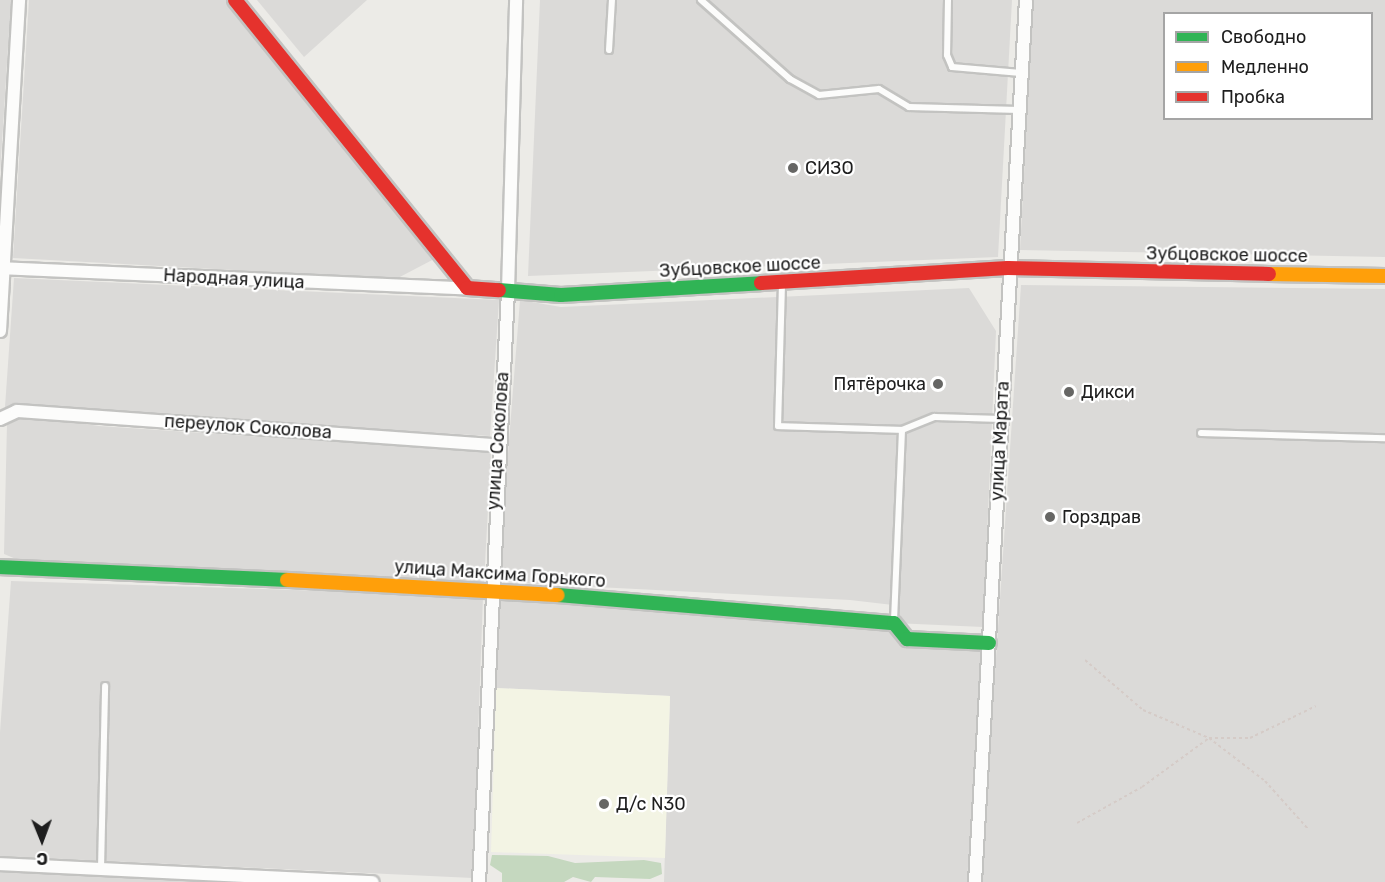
<!DOCTYPE html>
<html>
<head>
<meta charset="utf-8">
<style>
  body { margin:0 }
  #map { position:relative; width:1385px; height:882px; overflow:hidden; background:#ecebe7; font-family:Rubik,sans-serif }
  div>[style] { position:absolute }
  .residential>* { inset:0; background:#dbdad8 }
  .education>* { inset:0; background:#f3f4e4 }
  .forest>* { inset:0; background:#c5d8bf }
  .path>* { height:2px; margin-top:-1px; transform-origin:0; background:repeating-linear-gradient(90deg,#d5cbc7 0 3px,transparent 0 6px) }
  .roads { filter:drop-shadow(2px 0 #c3c3c1) drop-shadow(-2px 0 #c3c3c1) drop-shadow(0 2px #c3c3c1) drop-shadow(0 -2px #c3c3c1) }
  .lane>* { height:6px; margin:-3px; padding:0 3px; transform-origin:3px; border-radius:3px; background:#fcfcfb }
  .street>* { height:12px; margin:-6px; padding:0 6px; transform-origin:6px; border-radius:6px; background:#fcfcfb }
  .fast>* { height:14px; margin:-7px; padding:0 7px; transform-origin:7px; border-radius:7px; background:#30b455 }
  .slow>* { height:14px; margin:-7px; padding:0 7px; transform-origin:7px; border-radius:7px; background:#ff9f0a }
  .jam>* { height:14px; margin:-7px; padding:0 7px; transform-origin:7px; border-radius:7px; background:#e5322d }
  .dots>* { width:16px; height:16px; translate:-50% -50%; box-sizing:border-box; border:3px solid #fff; border-radius:50% }
  span { translate:-50% -50%; white-space:nowrap; text-align:center; line-height:1.15; -webkit-text-stroke:4.5px #fff; paint-order:stroke }
  .poi-label { font-size:18px; color:#1e1e1e }
  .left { translate:0 -50%; text-align:left }
  .right { translate:-100% -50%; text-align:right }
  .street-label { font-size:18px; color:#1e1e1e }
  .legend { position:absolute; left:1163px; top:12px; width:210px; height:108px; box-sizing:border-box; background:#fff; border:2px solid #a5a5a5; margin:0; padding:8px 10px; list-style:none; font-size:18px; color:#1e1e1e }
  .legend li { display:flex; align-items:center; gap:12px; height:30px }
  .legend b { width:30px; border:2px solid #a5a5a5 }
  .north { position:absolute; left:12px; top:810px; width:60px; height:60px; -webkit-text-stroke:4px #fff; paint-order:stroke; rotate:179deg; font-size:16px; font-weight:700; line-height:24px; text-align:center; color:#1e1e1e }
  .north::after { content:''; display:block; margin:auto; width:21px; height:27px; background:#1e1e1e; clip-path:polygon(50% 0,100% 100%,50% 72%,0 100%) }
</style>
</head>
<body>
<div id="map">
  <div class="residential">
    <div style="clip-path:polygon(0 0,11px 0,0 174px)"></div>
    <div style="clip-path:polygon(29px 0,226px 0,436px 258px,396px 279px,13px 258px)"></div>
    <div style="clip-path:polygon(257px 0,367px 0,304px 57px)"></div>
    <div style="clip-path:polygon(540px 0,1012px 0,998px 257px,528px 276px)"></div>
    <div style="clip-path:polygon(evenodd,1033px 0,1385px 0,1385px 257px,1020px 250px,1033px 0,1164px 14px,1372px 14px,1372px 118px,1164px 118px,1164px 14px)"></div>
    <div style="clip-path:polygon(14px 278px,499px 300px,490px 436px,5px 407px)"></div>
    <div style="clip-path:polygon(1021px 285px,1385px 289px,1385px 882px,981px 882px)"></div>
    <div style="clip-path:polygon(969px 288px,996px 331px,983px 627px,894px 623px,893px 605px,850px 600px,498px 582px,520px 300px,561px 307px)"></div>
    <div style="clip-path:polygon(18px 414px,99px 426px,491px 452px,484px 583px,21px 561px,4px 554px,7px 423px)"></div>
    <div style="clip-path:polygon(11px 581px,483px 596px,473px 878px,0 856px,0 732px)"></div>
    <div style="clip-path:polygon(500px 597px,877px 620px,898px 635px,982px 644px,967px 882px,664px 882px,670px 696px,496px 688px)"></div>
    <div style="clip-path:polygon(0 872px,217px 882px,0 882px)"></div>
  </div>
  <div class="education">
    <div style="clip-path:polygon(496px 688px,670px 696px,665px 858px,491px 852px)"></div>
  </div>
  <div class="forest">
    <div style="clip-path:polygon(492px 855px,548px 856px,575px 863px,644px 860px,661px 863px,662px 874px,650px 879px,595px 877px,591px 882px,573px 877px,564px 882px,502px 882px,502px 873px,490px 865px)"></div>
  </div>
  <div class="path">
    <div style="left:1085px;top:660px;width:77px;rotate:40.8deg"></div>
    <div style="left:1143px;top:710px;width:72px;rotate:23deg"></div>
    <div style="left:1209px;top:738px;width:71px;rotate:37.5deg"></div>
    <div style="left:1265px;top:781px;width:66px;rotate:48.1deg"></div>
    <div style="left:1077px;top:823px;width:74px;rotate:-29deg"></div>
    <div style="left:1142px;top:787px;width:83px;rotate:-36.2deg"></div>
    <div style="left:1209px;top:738px;width:41px"></div>
    <div style="left:1250px;top:738px;width:73px;rotate:-25.9deg"></div>
  </div>
  <div class="roads">
    <div class="lane">
      <div style="left:701px;top:0;width:119px;rotate:41.6deg"></div>
      <div style="left:790px;top:79px;width:33px;rotate:29deg"></div>
      <div style="left:819px;top:95px;width:60px;rotate:-5.7deg"></div>
      <div style="left:879px;top:89px;width:35px;rotate:31deg"></div>
      <div style="left:909px;top:107px;width:110px;rotate:1.6deg"></div>
      <div style="left:948px;top:0;width:55px;rotate:91deg"></div>
      <div style="left:947px;top:55px;width:13px;rotate:67deg"></div>
      <div style="left:952px;top:67px;width:69px;rotate:5deg"></div>
      <div style="left:609px;top:50px;width:50px;rotate:-86.6deg"></div>
      <div style="left:782px;top:284px;width:142px;rotate:91.6deg"></div>
      <div style="left:778px;top:426px;width:124px;rotate:1.8deg"></div>
      <div style="left:902px;top:430px;width:192px;rotate:92.4deg"></div>
      <div style="left:902px;top:430px;width:35px;rotate:-22deg"></div>
      <div style="left:935px;top:417px;width:66px;rotate:1.7deg"></div>
      <div style="left:1201px;top:433px;width:184px;rotate:1.6deg"></div>
      <div style="left:101px;top:868px;width:182px;rotate:-88.7deg"></div>
    </div>
    <div class="street">
      <div style="left:0;top:268px;width:467px;rotate:2.5deg"></div>
      <div style="left:0;top:331px;width:332px;rotate:-86.7deg"></div>
      <div style="left:0;top:419px;width:19px;rotate:-25deg"></div>
      <div style="left:17px;top:411px;width:481px;rotate:4.1deg"></div>
      <div style="left:0;top:864px;width:373px;rotate:2.8deg"></div>
      <div style="left:479px;top:882px;width:592px;rotate:-87.19deg"></div>
      <div style="left:508px;top:291px;width:291px;rotate:-88.4deg"></div>
      <div style="left:975px;top:882px;width:883px;rotate:-86.69deg"></div>
    </div>
    <div class="fast">
      <div style="left:499px;top:290px;width:62px;rotate:4.6deg"></div>
      <div style="left:561px;top:295px;width:200px;rotate:-3.4deg"></div>
      <div style="left:0;top:567px;width:287px;rotate:2.6deg"></div>
      <div style="left:558px;top:595px;width:337px;rotate:4.8deg"></div>
      <div style="left:894px;top:623px;width:21px;rotate:51deg"></div>
      <div style="left:907px;top:639px;width:82px;rotate:2.8deg"></div>
    </div>
    <div class="slow">
      <div style="left:1269px;top:274px;width:116px;rotate:1deg"></div>
      <div style="left:287px;top:580px;width:271px;rotate:3.2deg"></div>
    </div>
    <div class="jam">
      <div style="left:235px;top:0;width:370px;rotate:51.1deg"></div>
      <div style="left:467px;top:288px;width:32px;rotate:4deg"></div>
      <div style="left:761px;top:283px;width:247px;rotate:-3.5deg"></div>
      <div style="left:1008px;top:268px;width:261px;rotate:1.3deg"></div>
    </div>
  </div>
  <div class="dots">
    <div style="left:793px;top:168px;background:#666664"></div>
    <div style="left:938px;top:384px;background:#666664"></div>
    <div style="left:1069px;top:392px;background:#666664"></div>
    <div style="left:1050px;top:517px;background:#666664"></div>
    <div style="left:604px;top:804px;background:#666664"></div>
  </div>
  <div class="poi-label">
    <span class="left" style="left:805px;top:168px">СИЗО</span>
    <span class="right" style="left:926px;top:384px">Пятёрочка</span>
    <span class="left" style="left:1081px;top:392px">Дикси</span>
    <span class="left" style="left:1062px;top:517px">Горздрав</span>
    <span class="left" style="left:616px;top:804px">Д/с N30</span>
  </div>
  <div class="street-label">
    <span style="left:1227px;top:255px;rotate:1deg">Зубцовское шоссе</span>
    <span style="left:740px;top:267px;rotate:-3deg">Зубцовское шоссе</span>
    <span style="left:234px;top:279px;rotate:3deg">Народная улица</span>
    <span style="left:248px;top:427px;rotate:4deg">переулок Соколова</span>
    <span style="left:498px;top:441px;rotate:-86deg">улица Соколова</span>
    <span style="left:1000px;top:441px;rotate:-87deg">улица Марата</span>
    <span style="left:500px;top:574px;rotate:4deg">улица Максима Горького</span>
  </div>
  <ul class="legend">
  <li><b style="height:8px;background:#30b455"></b>Свободно</li>
  <li><b style="height:8px;background:#ff9f0a"></b>Медленно</li>
  <li><b style="height:8px;background:#e5322d"></b>Пробка</li>
  </ul>
  <div class="north">С</div>
</div>
</body>
</html>
